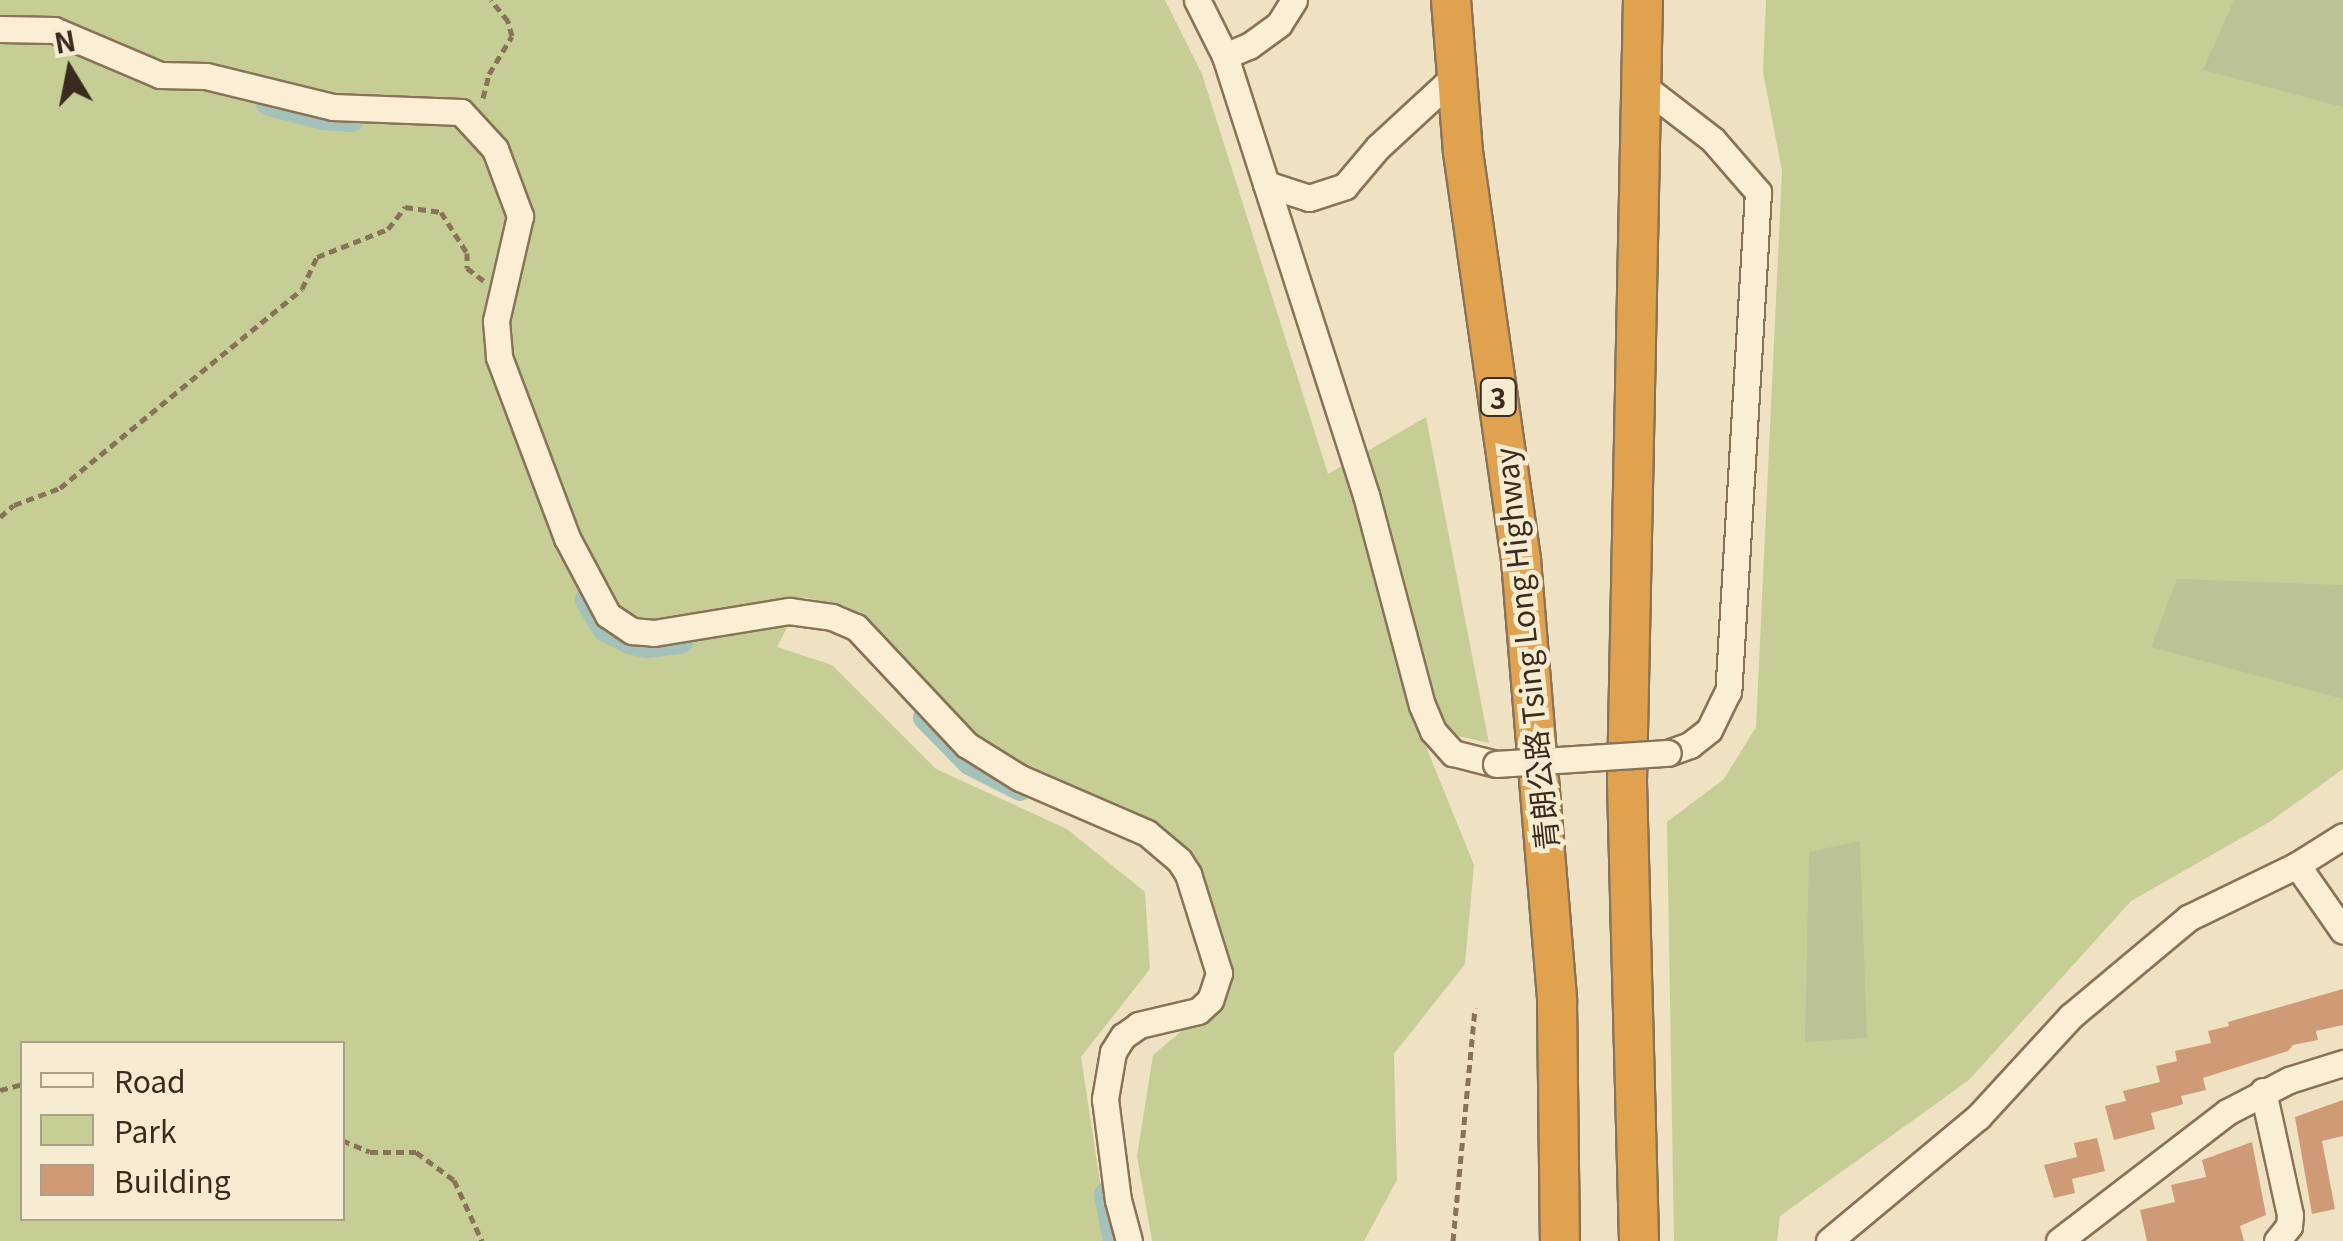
<!DOCTYPE html>
<html>
<head>
<meta charset="utf-8">
<style>
  body { margin:0 }
  #map { position:relative; width:2343px; height:1241px; overflow:hidden; background:#efe2c2; font-family:Georgia,"Noto Sans TC",serif }
  div>[style] { position:absolute }
  .green>* { inset:0; background:#c7ce95 }
  .cemetery>* { inset:0; background:#bcc295 }
  .canal>* { height:25px; margin:-12.5px; padding:0 12.5px; transform-origin:12.5px; border-radius:12.5px; background:#a4c2b9 }
  .building>* { inset:0; background:#ce9b76 }
  .path>* { height:5px; margin-top:-2.5px; transform-origin:0; background:repeating-linear-gradient(90deg,#897358 0 8px,transparent 0 13px) }
  .roads { filter:drop-shadow(2px 0 #897358) drop-shadow(-2px 0 #897358) drop-shadow(0 2px #897358) drop-shadow(0 -2px #897358) }
  .minor>* { height:25px; margin:-12.5px; padding:0 12.5px; transform-origin:12.5px; border-radius:12.5px; background:#faefd5 }
  .highway>* { height:38px; margin:-19px; padding:0 19px; transform-origin:19px; border-radius:19px; background:#e1a250 }
  .bridges { filter:drop-shadow(2px 0 #897358) drop-shadow(-2px 0 #897358) drop-shadow(0 2px #897358) drop-shadow(0 -2px #897358) }
  .minor-bridge>* { height:25px; margin:-12.5px; padding:0 12.5px; transform-origin:12.5px; border-radius:12.5px; background:#faefd5 }
  span { translate:-50% -50%; white-space:nowrap; text-align:center; line-height:1.15; -webkit-text-stroke:9px #f6ecd1; paint-order:stroke }
  .shield-label span { padding:2px 8px; background:#f6ecd1; border:2px solid; border-radius:8px; -webkit-text-stroke-width:0 }
  .shield-label { font-size:28px; color:#392b1d; font-weight:700 }
  .street-label { font-size:30px; color:#392b1d }
  .legend { position:absolute; left:20px; top:1041px; width:325px; height:180px; box-sizing:border-box; background:#f6ecd1; border:2px solid #aa9f89; margin:0; padding:12px 18px; list-style:none; font-size:30px; color:#392b1d }
  .legend li { display:flex; align-items:center; gap:20px; height:50px }
  .legend b { width:50px; border:2px solid #aa9f89 }
  .north { position:absolute; left:20px; top:20px; width:100px; height:100px; -webkit-text-stroke:8px #f6ecd1; paint-order:stroke; rotate:350deg; font-size:28px; font-weight:700; line-height:40px; text-align:center; color:#392b1d }
  .north::after { content:''; display:block; margin:auto; width:35px; height:45px; background:#392b1d; clip-path:polygon(50% 0,100% 100%,50% 72%,0 100%) }
</style>
</head>
<body>
<div id="map">
  <div class="green">
    <div style="clip-path:polygon(evenodd,0 0,1165px 0,1202px 74px,1328px 474px,1426px 417px,1489px 743px,1418px 727px,1474px 865px,1465px 964px,1394px 1054px,1397px 1180px,1364px 1241px,1152px 1241px,1137px 1156px,1153px 1055px,1222px 997px,1167px 837px,1072px 793px,957px 731px,877px 630px,845px 606px,803px 597px,777px 647px,832px 665px,936px 769px,1067px 829px,1145px 892px,1150px 969px,1081px 1057px,1109px 1241px,0 1241px,0 0,22px 1044px,342px 1044px,342px 1218px,22px 1218px,22px 1044px)"></div>
    <div style="clip-path:polygon(1766px 0,2343px 0,2343px 769px,2271px 821px,2131px 901px,1969px 1080px,1780px 1216px,1777px 1241px,1674px 1241px,1667px 822px,1724px 779px,1756px 727px,1782px 171px,1763px 72px)"></div>
  </div>
  <div class="cemetery">
    <div style="clip-path:polygon(2234px 0,2343px 0,2343px 107px,2203px 70px)"></div>
    <div style="clip-path:polygon(2177px 579px,2343px 585px,2343px 699px,2151px 647px)"></div>
    <div style="clip-path:polygon(1860px 841px,1867px 1038px,1805px 1042px,1809px 852px)"></div>
  </div>
  <div class="canal">
    <div style="left:268px;top:103px;width:56px;rotate:14.5deg"></div>
    <div style="left:322px;top:117px;width:29px;rotate:4deg"></div>
    <div style="left:587px;top:599px;width:34px;rotate:60deg"></div>
    <div style="left:604px;top:628px;width:27px;rotate:28deg"></div>
    <div style="left:628px;top:641px;width:18px;rotate:13deg"></div>
    <div style="left:646px;top:645px;width:35px;rotate:-7deg"></div>
    <div style="left:925px;top:717px;width:63px;rotate:45.6deg"></div>
    <div style="left:969px;top:762px;width:57px;rotate:27deg"></div>
    <div style="left:1106px;top:1194px;width:48px;rotate:79.2deg"></div>
  </div>
  <div class="building">
    <div style="clip-path:polygon(2343px 989px,2343px 1025px,2316px 1031px,2318px 1040px,2293px 1045px,2288px 1051px,2203px 1078px,2206px 1090px,2181px 1096px,2183px 1104px,2177px 1106px,2151px 1113px,2155px 1129px,2114px 1140px,2105px 1106px,2126px 1101px,2123px 1091px,2160px 1082px,2156px 1066px,2177px 1061px,2175px 1051px,2211px 1043px,2208px 1031px,2229px 1026px,2228px 1022px)"></div>
    <div style="clip-path:polygon(2343px 1100px,2343px 1136px,2322px 1141px,2335px 1209px,2312px 1214px,2295px 1117px)"></div>
    <div style="clip-path:polygon(2097px 1138px,2105px 1171px,2072px 1179px,2075px 1193px,2054px 1198px,2044px 1165px,2077px 1157px,2074px 1143px)"></div>
    <div style="clip-path:polygon(2252px 1142px,2266px 1215px,2240px 1226px,2244px 1241px,2147px 1241px,2140px 1210px,2175px 1202px,2171px 1185px,2206px 1177px,2202px 1160px)"></div>
  </div>
  <div class="path">
    <div style="left:483px;top:98px;width:25px;rotate:-76deg"></div>
    <div style="left:489px;top:74px;width:44px;rotate:-58.8deg"></div>
    <div style="left:512px;top:36px;width:16px;rotate:-105deg"></div>
    <div style="left:508px;top:21px;width:27px;rotate:-129deg"></div>
    <div style="left:0;top:517px;width:18px;rotate:-41deg"></div>
    <div style="left:14px;top:505px;width:49px;rotate:-20.3deg"></div>
    <div style="left:60px;top:488px;width:313px;rotate:-39.4deg"></div>
    <div style="left:302px;top:289px;width:35px;rotate:-65deg"></div>
    <div style="left:317px;top:257px;width:76px;rotate:-21.5deg"></div>
    <div style="left:388px;top:229px;width:28px;rotate:-52deg"></div>
    <div style="left:405px;top:207px;width:36px;rotate:8deg"></div>
    <div style="left:441px;top:212px;width:49px;rotate:57.6deg"></div>
    <div style="left:467px;top:253px;width:15px;rotate:90deg"></div>
    <div style="left:467px;top:268px;width:21px;rotate:37deg"></div>
    <div style="left:0;top:1090px;width:23px;rotate:-15deg"></div>
    <div style="left:342px;top:1140px;width:30px;rotate:23deg"></div>
    <div style="left:370px;top:1152px;width:46px"></div>
    <div style="left:416px;top:1152px;width:47px;rotate:36.4deg"></div>
    <div style="left:454px;top:1180px;width:67px;rotate:65.3deg"></div>
    <div style="left:1453px;top:1241px;width:234px;rotate:-84.6deg"></div>
  </div>
  <div class="roads">
    <div class="minor">
      <div style="left:1197px;top:0;width:63px;rotate:63.4deg"></div>
      <div style="left:1225px;top:56px;width:461px;rotate:72.2deg"></div>
      <div style="left:1366px;top:495px;width:217px;rotate:75.1deg"></div>
      <div style="left:1422px;top:705px;width:28px;rotate:67deg"></div>
      <div style="left:1433px;top:731px;width:30px;rotate:48deg"></div>
      <div style="left:1453px;top:753px;width:44px;rotate:14.3deg"></div>
      <div style="left:0;top:29px;width:54px;rotate:1.1deg"></div>
      <div style="left:54px;top:30px;width:115px;rotate:23deg"></div>
      <div style="left:160px;top:75px;width:46px;rotate:1.2deg"></div>
      <div style="left:206px;top:76px;width:131px;rotate:13.7deg"></div>
      <div style="left:333px;top:107px;width:128px;rotate:2.2deg"></div>
      <div style="left:461px;top:112px;width:50px;rotate:47.4deg"></div>
      <div style="left:495px;top:149px;width:72px;rotate:69.5deg"></div>
      <div style="left:520px;top:216px;width:108px;rotate:102.9deg"></div>
      <div style="left:496px;top:321px;width:36px;rotate:85deg"></div>
      <div style="left:499px;top:357px;width:193px;rotate:69.4deg"></div>
      <div style="left:567px;top:538px;width:87px;rotate:62deg"></div>
      <div style="left:608px;top:615px;width:29px;rotate:34deg"></div>
      <div style="left:632px;top:631px;width:22px;rotate:5deg"></div>
      <div style="left:654px;top:633px;width:137px;rotate:-9.3deg"></div>
      <div style="left:789px;top:611px;width:43px;rotate:7.9deg"></div>
      <div style="left:832px;top:617px;width:26px;rotate:23deg"></div>
      <div style="left:856px;top:627px;width:162px;rotate:46.8deg"></div>
      <div style="left:967px;top:745px;width:62px;rotate:31.9deg"></div>
      <div style="left:1020px;top:778px;width:138px;rotate:23.4deg"></div>
      <div style="left:1147px;top:833px;width:42px;rotate:40.2deg"></div>
      <div style="left:1179px;top:860px;width:17px;rotate:57deg"></div>
      <div style="left:1188px;top:874px;width:104px;rotate:72.6deg"></div>
      <div style="left:1219px;top:973px;width:28px;rotate:108deg"></div>
      <div style="left:1210px;top:1000px;width:16px;rotate:137deg"></div>
      <div style="left:1198px;top:1011px;width:61px;rotate:166.7deg"></div>
      <div style="left:1139px;top:1025px;width:19px;rotate:145deg"></div>
      <div style="left:1123px;top:1036px;width:19px;rotate:122deg"></div>
      <div style="left:1113px;top:1052px;width:48px;rotate:99.7deg"></div>
      <div style="left:1105px;top:1099px;width:102px;rotate:82.7deg"></div>
      <div style="left:1118px;top:1200px;width:42px;rotate:75deg"></div>
      <div style="left:1225px;top:56px;width:26px;rotate:-23deg"></div>
      <div style="left:1249px;top:46px;width:37px;rotate:-36deg"></div>
      <div style="left:1279px;top:24px;width:28px;rotate:-58deg"></div>
      <div style="left:1643px;top:86px;width:88px;rotate:37.6deg"></div>
      <div style="left:1713px;top:140px;width:69px;rotate:49.1deg"></div>
      <div style="left:1758px;top:192px;width:500px;rotate:93.4deg"></div>
      <div style="left:1728px;top:691px;width:43px;rotate:116deg"></div>
      <div style="left:1709px;top:730px;width:24px;rotate:142deg"></div>
      <div style="left:1690px;top:745px;width:23px;rotate:160deg"></div>
      <div style="left:1266px;top:184px;width:45px;rotate:18deg"></div>
      <div style="left:1309px;top:198px;width:38px;rotate:-18deg"></div>
      <div style="left:1345px;top:186px;width:51px;rotate:-49.8deg"></div>
      <div style="left:1378px;top:147px;width:108px;rotate:-42.7deg"></div>
      <div style="left:2297px;top:865px;width:80px;rotate:55.1deg"></div>
      <div style="left:2263px;top:1091px;width:127px;rotate:77.7deg"></div>
      <div style="left:2290px;top:1215px;width:11px;rotate:95deg"></div>
      <div style="left:2289px;top:1226px;width:19px;rotate:129deg"></div>
      <div style="left:1829px;top:1241px;width:194px;rotate:-39.8deg"></div>
      <div style="left:1978px;top:1117px;width:137px;rotate:-47.4deg"></div>
      <div style="left:2071px;top:1016px;width:153px;rotate:-39.9deg"></div>
      <div style="left:2188px;top:918px;width:121px;rotate:-25.9deg"></div>
      <div style="left:2297px;top:865px;width:54px;rotate:-32.2deg"></div>
      <div style="left:2059px;top:1241px;width:212px;rotate:-37.5deg"></div>
      <div style="left:2227px;top:1112px;width:70px;rotate:-27.3deg"></div>
      <div style="left:2289px;top:1080px;width:57px;rotate:-17.5deg"></div>
    </div>
    <div class="highway">
      <div style="left:1451px;top:0;width:152px;rotate:85.5deg"></div>
      <div style="left:1463px;top:152px;width:412px;rotate:81.9deg"></div>
      <div style="left:1521px;top:560px;width:443px;rotate:85.3deg"></div>
      <div style="left:1557px;top:1002px;width:239px;rotate:89.3deg"></div>
      <div style="left:1639px;top:1241px;width:459px;rotate:-91.5deg"></div>
      <div style="left:1627px;top:782px;width:782px;rotate:-88.83deg"></div>
    </div>
  </div>
  <div class="bridges">
    <div class="minor-bridge">
      <div style="left:1496px;top:764px;width:172px;rotate:-3.7deg"></div>
    </div>
  </div>
  <div class="shield-label">
    <span style="left:1498px;top:397px">3</span>
  </div>
  <div class="street-label">
    <span style="left:1525px;top:649px;rotate:-96deg">青朗公路 Tsing Long Highway</span>
  </div>
  <ul class="legend">
  <li><b style="height:12px;background:#faefd5"></b>Road</li>
  <li><b style="height:28px;background:#c7ce95"></b>Park</li>
  <li><b style="height:28px;background:#ce9b76"></b>Building</li>
  </ul>
  <div class="north">N</div>
</div>
</body>
</html>
